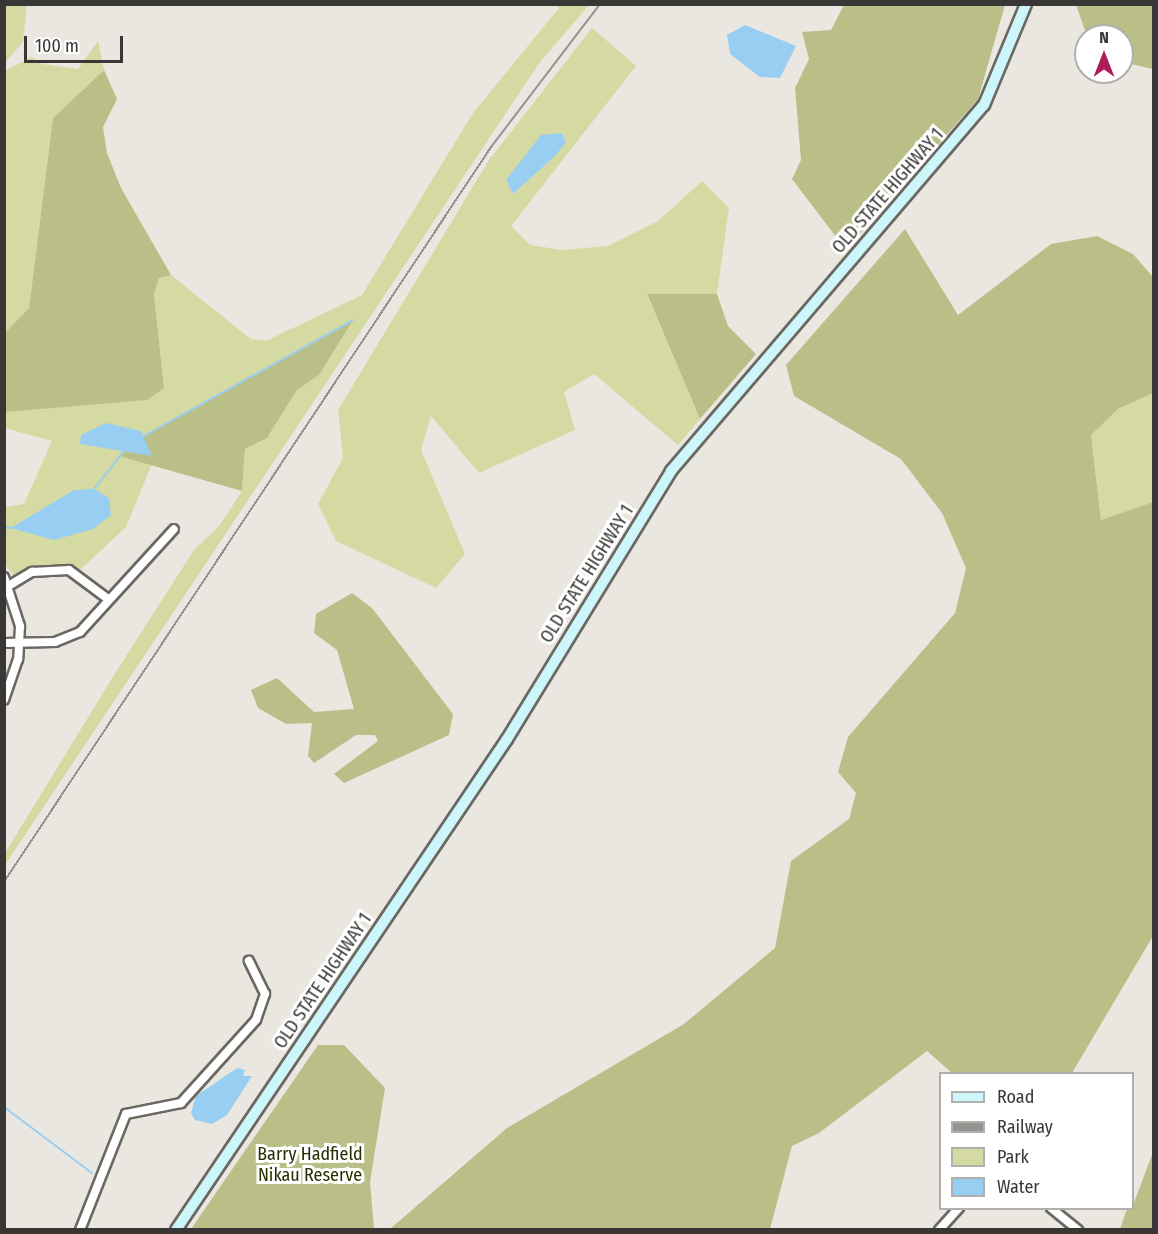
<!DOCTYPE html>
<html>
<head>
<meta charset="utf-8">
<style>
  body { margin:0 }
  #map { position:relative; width:1158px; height:1234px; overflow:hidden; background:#eae7e1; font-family:"Fira Sans Condensed",sans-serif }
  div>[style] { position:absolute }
  .green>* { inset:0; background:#d5daa2 }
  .forest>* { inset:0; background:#babf88 }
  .water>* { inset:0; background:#98cef1 }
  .stream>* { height:2px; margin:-1px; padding:0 1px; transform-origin:1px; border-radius:1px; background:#98cef1 }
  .roads { filter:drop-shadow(2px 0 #6b6762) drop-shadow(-2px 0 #6b6762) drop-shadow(0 2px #6b6762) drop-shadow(0 -2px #6b6762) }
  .street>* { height:8px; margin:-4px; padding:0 4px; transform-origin:4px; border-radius:4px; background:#fff }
  .secondary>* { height:10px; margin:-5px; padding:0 5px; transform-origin:5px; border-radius:5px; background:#cdf6fa }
  .rail>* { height:2px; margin:-1px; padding:0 1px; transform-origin:1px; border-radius:1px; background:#95938f }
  span { translate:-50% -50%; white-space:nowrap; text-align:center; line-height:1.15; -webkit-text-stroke:6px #fff; paint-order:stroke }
  .street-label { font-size:18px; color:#383735 }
  .park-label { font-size:18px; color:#2b2d01 }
  .frame { position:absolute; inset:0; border:6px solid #383735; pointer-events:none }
  .legend { position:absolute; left:939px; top:1072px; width:195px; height:138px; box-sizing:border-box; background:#fff; border:2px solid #afafae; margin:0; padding:8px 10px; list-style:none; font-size:18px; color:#383735 }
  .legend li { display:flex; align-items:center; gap:12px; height:30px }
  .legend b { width:30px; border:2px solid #afafae }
  .north { position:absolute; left:1074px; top:24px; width:60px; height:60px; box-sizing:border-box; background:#fff; border:2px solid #afafae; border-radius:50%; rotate:0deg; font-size:16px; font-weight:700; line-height:24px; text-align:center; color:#383735 }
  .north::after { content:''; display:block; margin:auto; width:21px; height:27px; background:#ad1e58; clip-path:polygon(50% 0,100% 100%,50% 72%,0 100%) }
  .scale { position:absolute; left:24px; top:36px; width:99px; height:27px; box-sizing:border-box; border:3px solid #383735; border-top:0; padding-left:8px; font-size:18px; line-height:21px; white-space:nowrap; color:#383735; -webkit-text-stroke:4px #fff; paint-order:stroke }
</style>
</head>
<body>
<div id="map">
  <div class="green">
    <div style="clip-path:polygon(5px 4px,27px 5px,23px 42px,5px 63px)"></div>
    <div style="clip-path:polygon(556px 5px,589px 5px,540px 62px,5px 865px,5px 853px,114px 675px,194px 550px,220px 525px,242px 491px,245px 449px,267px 438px,297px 390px,319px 375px,140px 438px,119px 455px,152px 464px,126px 527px,81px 569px,45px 566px,15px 578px,5px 564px,5px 507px,24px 504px,52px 441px,5px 428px,5px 412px,164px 388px,154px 294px,159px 278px,171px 275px,251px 339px,266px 341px,362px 295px,473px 113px,559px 8px)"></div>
    <div style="clip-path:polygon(evenodd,592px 28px,636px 66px,511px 226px,530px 245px,562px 250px,608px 246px,658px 221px,702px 181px,729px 208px,717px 294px,647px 295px,700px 419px,678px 445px,594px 374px,564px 392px,575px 430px,479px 473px,431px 416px,421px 450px,465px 554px,436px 588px,336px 541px,318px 504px,343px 458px,338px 410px,489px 160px,592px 28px,528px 155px,555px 156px,513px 194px,506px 180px,528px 155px)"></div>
    <div style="clip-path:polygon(98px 41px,104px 70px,53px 118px,29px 308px,5px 333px,5px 71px,32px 57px,42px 64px,78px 69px)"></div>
    <div style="clip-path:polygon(1153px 393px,1153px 502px,1101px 520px,1091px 434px,1118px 409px)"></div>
  </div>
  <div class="forest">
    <div style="clip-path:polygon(844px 5px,1005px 5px,978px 99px,846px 250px,792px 179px,801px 160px,795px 88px,809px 59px,802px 32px,831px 30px)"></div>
    <div style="clip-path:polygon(1076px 5px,1153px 5px,1153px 69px,1122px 62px,1122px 36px,1087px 36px)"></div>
    <div style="clip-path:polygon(104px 70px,117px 99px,103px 127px,107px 153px,121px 188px,171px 275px,159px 278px,154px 294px,164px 388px,147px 400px,5px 412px,5px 333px,29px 308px,53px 118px)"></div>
    <div style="clip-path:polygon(905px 229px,958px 315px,1051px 244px,1097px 236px,1133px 254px,1153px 277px,1153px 393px,1118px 409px,1091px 435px,1101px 520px,1153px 502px,1153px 936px,1072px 1073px,952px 1073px,927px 1051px,819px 1133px,792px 1146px,770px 1229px,390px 1229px,507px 1128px,684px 1024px,775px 948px,791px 861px,849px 819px,856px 793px,838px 772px,848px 737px,955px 613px,966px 568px,942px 513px,901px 459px,794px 396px,786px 365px)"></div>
    <div style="clip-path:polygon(647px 294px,717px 294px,728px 326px,756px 354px,700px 419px)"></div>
    <div style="clip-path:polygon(353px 320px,319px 375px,297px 390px,267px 438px,245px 449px,242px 491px,119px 456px,140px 438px)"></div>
    <div style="clip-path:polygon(352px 593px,372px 608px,453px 714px,449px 735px,344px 783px,334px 774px,378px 741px,375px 735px,356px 735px,314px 763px,308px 756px,312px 723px,286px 724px,258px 708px,251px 690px,277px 678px,314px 712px,354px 709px,337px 650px,314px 633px,316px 614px)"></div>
    <div style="clip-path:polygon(318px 1045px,344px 1045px,385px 1088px,370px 1182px,374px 1229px,191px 1229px)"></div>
    <div style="clip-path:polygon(1153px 1152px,1153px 1229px,1120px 1229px,1127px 1209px,1132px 1208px)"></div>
  </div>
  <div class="water">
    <div style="clip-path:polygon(745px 25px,796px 46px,780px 78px,760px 77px,730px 54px,727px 35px)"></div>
    <div style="clip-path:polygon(562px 133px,566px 142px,555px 156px,513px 194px,506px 180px,541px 135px)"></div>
    <div style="clip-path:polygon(106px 423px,141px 431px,152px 456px,80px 444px,81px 435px)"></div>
    <div style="clip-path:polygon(94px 489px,109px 498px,111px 515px,93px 529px,54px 540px,11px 528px,74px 490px)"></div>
    <div style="clip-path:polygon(237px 1068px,245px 1070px,243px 1076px,252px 1076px,227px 1115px,212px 1124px,195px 1120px,191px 1113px,196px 1096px)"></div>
  </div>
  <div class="stream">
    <div style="left:144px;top:436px;width:239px;rotate:-29deg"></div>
    <div style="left:94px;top:489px;width:47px;rotate:-51.9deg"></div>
    <div style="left:4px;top:527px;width:7px;rotate:8deg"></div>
    <div style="left:4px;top:1107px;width:110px;rotate:36.9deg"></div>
  </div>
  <div class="roads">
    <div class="street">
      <div style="left:4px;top:577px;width:52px;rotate:71.9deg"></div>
      <div style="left:20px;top:626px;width:33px;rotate:93deg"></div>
      <div style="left:18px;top:659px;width:43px;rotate:108.9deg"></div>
      <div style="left:10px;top:585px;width:26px;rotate:-31deg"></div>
      <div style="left:32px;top:572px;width:37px;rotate:-3deg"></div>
      <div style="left:69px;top:570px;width:49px;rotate:36.6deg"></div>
      <div style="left:4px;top:643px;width:51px;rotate:-1.1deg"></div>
      <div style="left:55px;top:642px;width:27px;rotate:-22deg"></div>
      <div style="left:80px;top:632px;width:139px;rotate:-47.6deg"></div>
      <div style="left:1051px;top:1208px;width:35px;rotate:39deg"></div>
      <div style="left:80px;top:1230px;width:125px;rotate:-68.4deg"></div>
      <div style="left:126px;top:1114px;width:56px;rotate:-11.3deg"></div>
      <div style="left:181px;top:1103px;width:112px;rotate:-47.9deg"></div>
      <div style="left:256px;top:1020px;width:28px;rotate:-71deg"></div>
      <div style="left:265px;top:994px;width:37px;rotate:-116deg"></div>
      <div style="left:939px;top:1230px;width:30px;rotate:-48deg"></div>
    </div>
    <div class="secondary">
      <div style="left:176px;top:1230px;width:592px;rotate:-56.01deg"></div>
      <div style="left:507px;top:739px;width:314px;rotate:-58.5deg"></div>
      <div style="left:671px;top:471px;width:482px;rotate:-49.5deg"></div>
      <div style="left:984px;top:105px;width:109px;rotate:-67.4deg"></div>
    </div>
  </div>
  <div class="rail">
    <div style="left:4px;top:882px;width:882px;rotate:-56.47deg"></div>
    <div style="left:491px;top:147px;width:180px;rotate:-52.7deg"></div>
  </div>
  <div class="street-label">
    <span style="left:888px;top:191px;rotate:-49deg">OLD STATE HIGHWAY 1</span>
    <span style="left:587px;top:574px;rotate:-58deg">OLD STATE HIGHWAY 1</span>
    <span style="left:323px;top:981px;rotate:-56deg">OLD STATE HIGHWAY 1</span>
  </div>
  <div class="park-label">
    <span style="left:310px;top:1165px">Barry Hadfield<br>Nikau Reserve</span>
  </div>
  <div class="frame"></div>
  <ul class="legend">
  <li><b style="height:8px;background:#cdf6fa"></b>Road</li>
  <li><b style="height:8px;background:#95938f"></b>Railway</li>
  <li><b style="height:16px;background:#d5daa2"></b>Park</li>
  <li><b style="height:16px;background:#98cef1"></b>Water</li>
  </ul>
  <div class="north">N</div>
  <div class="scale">100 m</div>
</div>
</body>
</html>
